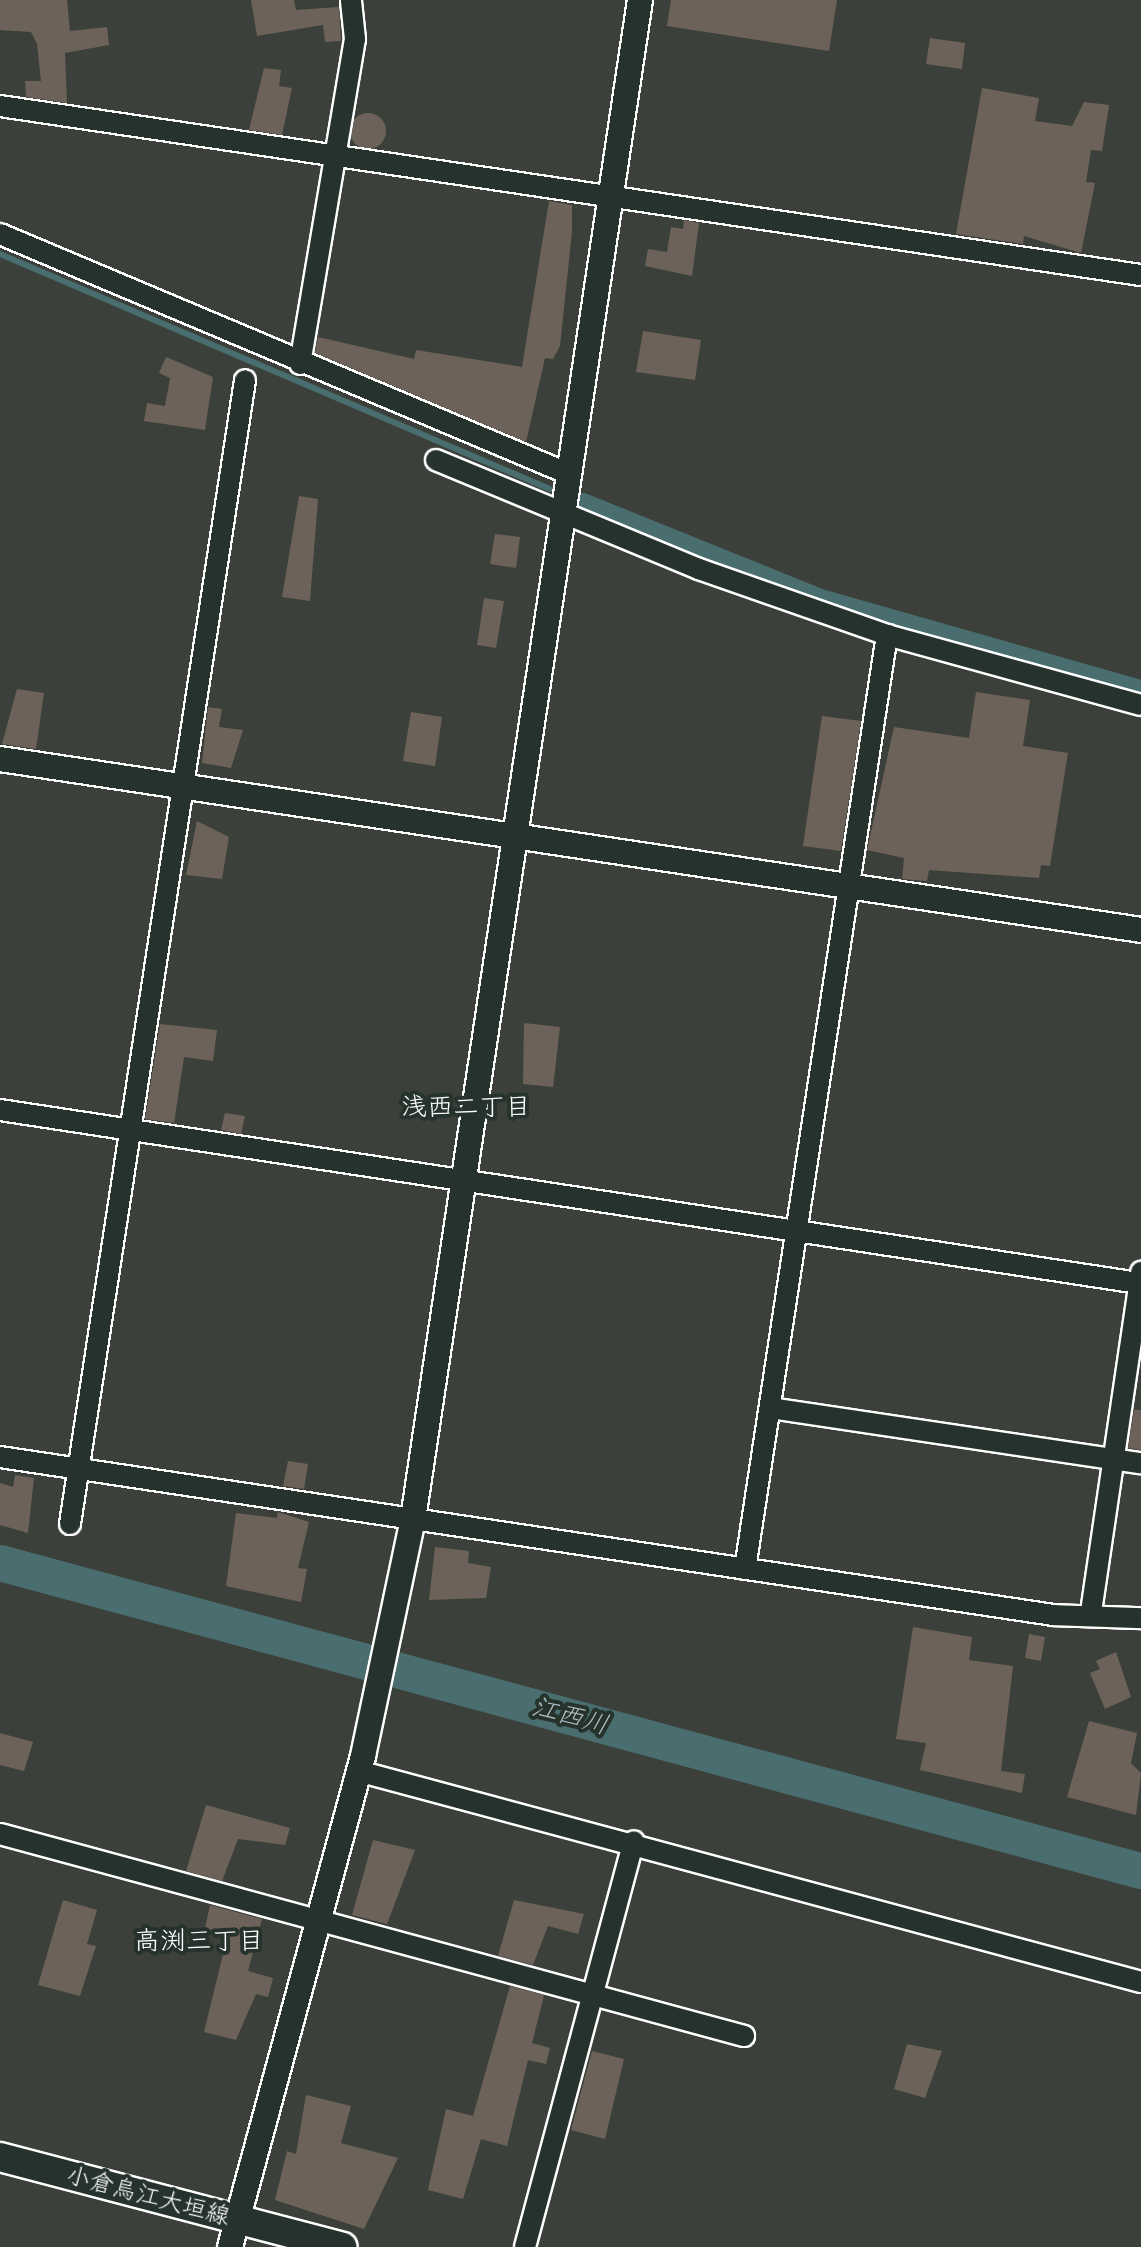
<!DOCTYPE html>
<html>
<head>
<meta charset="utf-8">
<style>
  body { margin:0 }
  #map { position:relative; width:1141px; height:2247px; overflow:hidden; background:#3b413a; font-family:"Comic Neue","Klee One",sans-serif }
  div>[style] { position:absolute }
  .stream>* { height:6px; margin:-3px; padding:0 3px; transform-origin:3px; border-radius:3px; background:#4a6e70 }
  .canal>* { height:20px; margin:-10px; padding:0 10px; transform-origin:10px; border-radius:10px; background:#4a6e70 }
  .river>* { height:36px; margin:-18px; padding:0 18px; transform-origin:18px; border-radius:18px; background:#4a6e70 }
  .building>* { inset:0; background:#6d6259 }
  .round { border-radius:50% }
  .roads { filter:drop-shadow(2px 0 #fff) drop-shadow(-2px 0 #fff) drop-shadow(0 2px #fff) drop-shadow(0 -2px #fff) }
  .minor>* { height:20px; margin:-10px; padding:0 10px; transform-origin:10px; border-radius:10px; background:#26332d }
  .tertiary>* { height:24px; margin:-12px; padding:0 12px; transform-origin:12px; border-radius:12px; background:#26332d }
  .secondary>* { height:28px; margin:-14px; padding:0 14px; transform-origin:14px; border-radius:14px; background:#26332d }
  span { translate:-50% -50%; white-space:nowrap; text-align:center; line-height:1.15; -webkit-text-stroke:8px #26332d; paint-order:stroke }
  .street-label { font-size:24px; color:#fff }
  .neighbourhood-label { font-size:26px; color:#fff }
  .water-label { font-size:26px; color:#aebebf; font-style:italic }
</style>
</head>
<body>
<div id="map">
  <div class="stream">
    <div style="left:0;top:254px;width:598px;rotate:23.14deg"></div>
  </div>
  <div class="canal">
    <div style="left:583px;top:503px;width:257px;rotate:22deg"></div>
    <div style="left:821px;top:599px;width:333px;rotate:15.9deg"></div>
  </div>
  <div class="river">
    <div style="left:0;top:1563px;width:1182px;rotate:15.11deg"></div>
  </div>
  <div class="building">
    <div style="clip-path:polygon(0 0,67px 0,70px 31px,107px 27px,109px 45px,65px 53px,67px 103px,26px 97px,25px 81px,41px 81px,37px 44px,31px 32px,0 30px)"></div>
    <div style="clip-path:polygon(251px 0,294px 0,296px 10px,339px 7px,341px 41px,325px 42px,323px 25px,257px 36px)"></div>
    <div style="clip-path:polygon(671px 0,837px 0,829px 51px,667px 26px)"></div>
    <div style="clip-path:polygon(930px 38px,965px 43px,962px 69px,926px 64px)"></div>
    <div style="clip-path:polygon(264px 68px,281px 70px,279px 86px,292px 88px,282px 135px,249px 130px)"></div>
    <div style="clip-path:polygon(982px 88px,1039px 98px,1035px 121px,1072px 126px,1084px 102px,1109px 105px,1102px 151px,1091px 150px,1086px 182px,1095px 183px,1081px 253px,1024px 236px,1023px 244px,956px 234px)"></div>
    <div class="round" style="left:350px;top:113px;width:36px;height:36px"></div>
    <div style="clip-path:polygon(549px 201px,572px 205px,572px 232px,560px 346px,553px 359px,545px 358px,526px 442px,315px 353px,318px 337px,414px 359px,416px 350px,522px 367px)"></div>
    <div style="clip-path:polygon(684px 220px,699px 223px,692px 276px,645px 266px,648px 249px,667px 252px,671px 227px,683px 229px)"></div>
    <div style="clip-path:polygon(643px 331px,701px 340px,695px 380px,636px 372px)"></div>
    <div style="clip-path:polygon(166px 357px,213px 377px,205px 430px,144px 421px,147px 403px,165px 406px,170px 378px,159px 373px)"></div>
    <div style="clip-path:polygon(299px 496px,318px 499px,310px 601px,282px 597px)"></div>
    <div style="clip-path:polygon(495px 534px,520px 537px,516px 568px,490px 564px)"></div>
    <div style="clip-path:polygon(484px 598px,504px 601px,496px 648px,477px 645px)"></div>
    <div style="clip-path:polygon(17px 689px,44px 693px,36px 749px,2px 744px)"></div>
    <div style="clip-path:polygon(976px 692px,1030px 700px,1023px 746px,1068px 753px,1050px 866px,1041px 865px,1039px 878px,929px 870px,927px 881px,902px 879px,904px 858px,867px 850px,894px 727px,969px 738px)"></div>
    <div style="clip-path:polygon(208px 707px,222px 709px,219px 727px,243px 730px,231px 768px,202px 763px)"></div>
    <div style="clip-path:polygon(411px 712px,442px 717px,435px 766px,403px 761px)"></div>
    <div style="clip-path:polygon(822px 716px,861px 721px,841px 851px,803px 846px)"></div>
    <div style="clip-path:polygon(197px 821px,229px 837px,222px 879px,186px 875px)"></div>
    <div style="clip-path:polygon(524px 1023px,560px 1027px,553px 1087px,523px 1084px)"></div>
    <div style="clip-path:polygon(160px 1024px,217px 1030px,213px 1061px,184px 1057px,174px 1123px,145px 1119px)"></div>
    <div style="clip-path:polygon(225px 1113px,245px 1116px,241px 1134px,221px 1130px)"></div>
    <div style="clip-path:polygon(1134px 1410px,1141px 1410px,1141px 1450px,1128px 1448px)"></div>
    <div style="clip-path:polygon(288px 1461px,308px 1464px,304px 1489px,283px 1486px)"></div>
    <div style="clip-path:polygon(15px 1475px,34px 1478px,28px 1533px,0 1525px,0 1483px,13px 1487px)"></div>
    <div style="clip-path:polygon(278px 1512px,309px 1522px,298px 1568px,307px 1569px,301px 1602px,226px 1586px,236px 1513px,277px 1518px)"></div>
    <div style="clip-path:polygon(435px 1547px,469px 1551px,468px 1563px,491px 1567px,486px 1598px,429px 1600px)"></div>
    <div style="clip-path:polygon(913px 1627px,972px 1637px,969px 1660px,1013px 1666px,1001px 1771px,1025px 1774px,1022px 1793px,920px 1770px,926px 1743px,896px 1739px)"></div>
    <div style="clip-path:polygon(1029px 1634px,1045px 1637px,1041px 1661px,1025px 1658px)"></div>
    <div style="clip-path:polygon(1116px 1652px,1131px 1697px,1105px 1709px,1090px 1673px,1100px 1669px,1096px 1661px)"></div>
    <div style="clip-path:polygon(1089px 1721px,1137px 1733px,1131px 1763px,1141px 1773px,1136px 1815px,1067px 1797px)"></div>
    <div style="clip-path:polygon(0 1733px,33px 1742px,24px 1771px,0 1765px)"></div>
    <div style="clip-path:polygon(206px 1805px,290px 1828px,285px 1845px,238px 1839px,222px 1881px,186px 1871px)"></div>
    <div style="clip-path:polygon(373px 1840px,415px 1850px,387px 1924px,352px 1915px)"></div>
    <div style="clip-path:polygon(63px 1900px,97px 1910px,87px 1944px,96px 1946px,80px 1996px,38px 1985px)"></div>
    <div style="clip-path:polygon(514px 1900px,584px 1914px,578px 1934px,548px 1926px,533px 1965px,498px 1956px)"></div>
    <div style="clip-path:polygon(210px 1905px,262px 1919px,248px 1971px,273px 1978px,268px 1997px,256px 1994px,236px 2040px,204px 2032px,228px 1934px,205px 1928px)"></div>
    <div style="clip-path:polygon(510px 1986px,544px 1995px,532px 2043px,550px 2048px,546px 2064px,528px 2060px,507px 2146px,481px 2139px,463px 2199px,428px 2190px,446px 2109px,473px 2116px)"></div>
    <div style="clip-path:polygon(907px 2044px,942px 2051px,925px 2098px,894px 2089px)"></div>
    <div style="clip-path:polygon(592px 2051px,624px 2059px,605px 2139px,571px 2130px)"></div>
    <div style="clip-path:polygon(306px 2095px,351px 2106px,341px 2143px,398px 2158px,364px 2229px,275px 2200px,287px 2151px,296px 2154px)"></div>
  </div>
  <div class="roads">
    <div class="minor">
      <div style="left:0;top:106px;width:1153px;rotate:8.43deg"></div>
      <div style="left:0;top:234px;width:618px;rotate:22.87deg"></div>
      <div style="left:300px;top:364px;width:330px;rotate:-80.4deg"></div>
      <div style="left:355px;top:39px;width:39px;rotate:-96deg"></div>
      <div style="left:436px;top:460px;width:285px;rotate:22.5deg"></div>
      <div style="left:699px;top:569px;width:199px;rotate:19.3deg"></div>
      <div style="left:0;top:1110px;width:1152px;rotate:8.64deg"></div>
      <div style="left:771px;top:1408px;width:374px;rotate:8.5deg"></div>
      <div style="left:0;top:1457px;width:1065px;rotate:8.53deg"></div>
      <div style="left:1053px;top:1615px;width:88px;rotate:2deg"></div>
      <div style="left:70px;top:1524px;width:1157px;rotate:-81.3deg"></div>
      <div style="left:745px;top:1569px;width:945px;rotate:-81.36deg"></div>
      <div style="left:887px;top:635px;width:263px;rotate:15.4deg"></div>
      <div style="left:1091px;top:1612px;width:344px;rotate:-81.6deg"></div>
      <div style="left:358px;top:1771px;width:811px;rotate:15.08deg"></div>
      <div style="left:0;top:1834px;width:771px;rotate:15.19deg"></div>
      <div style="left:525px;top:2247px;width:420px;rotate:-75deg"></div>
    </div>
    <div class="tertiary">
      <div style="left:0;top:759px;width:1154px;rotate:8.52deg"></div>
      <div style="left:230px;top:2247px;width:509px;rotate:-74.84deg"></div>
      <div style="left:363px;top:1756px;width:242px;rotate:-78.1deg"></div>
      <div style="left:413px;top:1519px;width:1536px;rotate:-81.5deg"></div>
    </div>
    <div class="secondary">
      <div style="left:0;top:2157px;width:354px;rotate:14.7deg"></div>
    </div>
  </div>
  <div class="street-label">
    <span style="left:148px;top:2196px;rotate:15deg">小倉烏江大垣線</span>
  </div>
  <div class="neighbourhood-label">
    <span style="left:466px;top:1108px">浅西二丁目</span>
    <span style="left:199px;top:1942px">高渕三丁目</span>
  </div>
  <div class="water-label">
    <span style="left:570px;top:1717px;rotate:15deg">江西川</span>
  </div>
</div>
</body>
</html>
